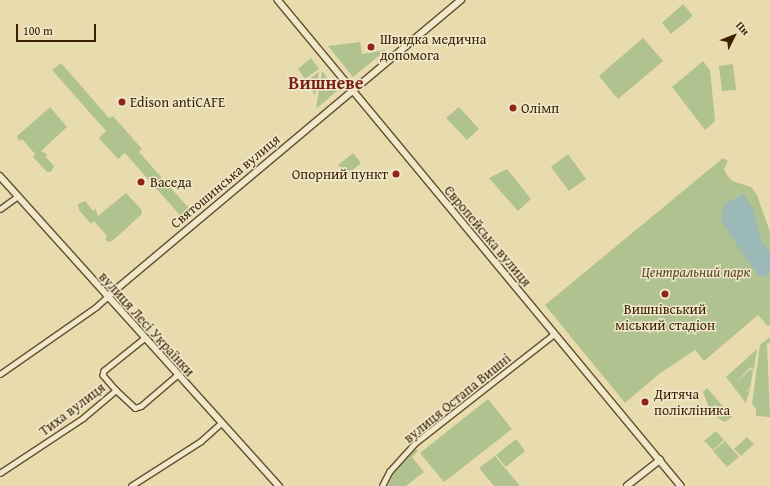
<!DOCTYPE html>
<html>
<head>
<meta charset="utf-8">
<style>
  body { margin:0 }
  #map { position:relative; width:770px; height:486px; overflow:hidden; background:#e8dcaf; font-family:"Gentium Book Plus",serif }
  div>[style] { position:absolute }
  .green>* { inset:0; background:#b0c28f }
  .water>* { inset:0; background:#9bb9b6 }
  .roads { filter:drop-shadow(1px 0 #664e2c) drop-shadow(-1px 0 #664e2c) drop-shadow(0 1px #664e2c) drop-shadow(0 -1px #664e2c) }
  .minor>* { height:4.5px; margin:-2.25px; padding:0 2.25px; transform-origin:2.25px; border-radius:2.25px; background:#f0e8cb }
  .tertiary>* { height:5.5px; margin:-2.75px; padding:0 2.75px; transform-origin:2.75px; border-radius:2.75px; background:#f0e8cb }
  .dots>* { width:11px; height:11px; translate:-50% -50%; box-sizing:border-box; border:2px solid #f0e8cb; border-radius:50% }
  span { translate:-50% -50%; white-space:nowrap; text-align:center; line-height:1.15; -webkit-text-stroke:3px #f0e8cb; paint-order:stroke }
  .poi-label { font-size:14px; color:#3a1f01 }
  .left { translate:0 -50%; text-align:left }
  .right { translate:-100% -50%; text-align:right }
  .street-label { font-size:14px; color:#3a1f01 }
  .park-label { font-size:14px; color:#584824; font-style:italic }
  .district-label { font-size:18px; color:#7a1f14; font-weight:700 }
  .north { position:absolute; left:714px; top:16px; width:40px; height:40px; -webkit-text-stroke:3px #f0e8cb; paint-order:stroke; rotate:48deg; font-size:11px; font-weight:700; line-height:16px; text-align:center; color:#3a1f01 }
  .north::after { content:''; display:block; margin:auto; width:14px; height:18px; background:#3a1f01; clip-path:polygon(50% 0,100% 100%,50% 72%,0 100%) }
  .scale { position:absolute; left:16px; top:24px; width:80px; height:18px; box-sizing:border-box; border:2px solid #3a1f01; border-top:0; padding-left:5px; font-size:12px; line-height:14px; white-space:nowrap; color:#3a1f01; -webkit-text-stroke:3px #f0e8cb; paint-order:stroke }
</style>
</head>
<body>
<div id="map">
  <div class="green">
    <div style="clip-path:polygon(683px 4px,693px 16px,671px 34px,662px 23px)"></div>
    <div style="clip-path:polygon(643px 38px,663px 61px,618px 99px,599px 76px)"></div>
    <div style="clip-path:polygon(360px 42px,362px 54px,386px 50px,353px 77px,328px 46px)"></div>
    <div style="clip-path:polygon(311px 58px,319px 69px,305px 79px,298px 69px)"></div>
    <div style="clip-path:polygon(703px 61px,710px 70px,715px 121px,705px 130px,672px 87px)"></div>
    <div style="clip-path:polygon(61px 63px,109px 118px,113px 116px,142px 149px,139px 152px,193px 213px,185px 221px,125px 153px,118px 159px,99px 138px,106px 131px,52px 70px)"></div>
    <div style="clip-path:polygon(733px 64px,736px 90px,722px 91px,719px 66px)"></div>
    <div style="clip-path:polygon(322px 71px,337px 91px,316px 109px)"></div>
    <div style="clip-path:polygon(319px 72px,315px 95px,306px 81px)"></div>
    <div style="clip-path:polygon(50px 107px,67px 127px,41px 151px,48px 155px,45px 156px,54px 166px,51px 172px,47px 172px,33px 157px,35px 154px,22px 139px,19px 141px,17px 136px)"></div>
    <div style="clip-path:polygon(459px 107px,479px 129px,467px 140px,446px 118px)"></div>
    <div style="clip-path:polygon(353px 153px,361px 163px,347px 175px,338px 165px)"></div>
    <div style="clip-path:polygon(568px 154px,586px 179px,569px 191px,551px 167px)"></div>
    <div style="clip-path:polygon(723px 158px,728px 161px,724px 169px,727px 175px,732px 181px,751px 187px,757px 195px,770px 232px,770px 324px,768px 326px,758px 315px,704px 361px,695px 350px,659px 374px,625px 403px,545px 305px)"></div>
    <div style="clip-path:polygon(507px 169px,531px 199px,518px 211px,489px 178px)"></div>
    <div style="clip-path:polygon(126px 193px,142px 210px,141px 215px,112px 241px,108px 242px,105px 239px,107px 236px,94px 221px,91px 224px,79px 210px,78px 204px,85px 201px,93px 211px,95px 208px,98px 216px)"></div>
    <div style="clip-path:polygon(770px 337px,770px 343px,767px 343px,770px 417px,756px 416px,756px 409px,752px 404px,760px 345px)"></div>
    <div style="clip-path:polygon(757px 349px,754px 370px,751px 367px,735px 383px,751px 369px,753px 371px,750px 388px,745px 393px,750px 390px,746px 403px,726px 377px)"></div>
    <div style="clip-path:polygon(707px 388px,732px 417px,725px 422px,719px 419px,709px 408px,703px 392px)"></div>
    <div style="clip-path:polygon(488px 399px,512px 429px,444px 482px,420px 453px)"></div>
    <div style="clip-path:polygon(716px 431px,724px 440px,713px 450px,704px 441px)"></div>
    <div style="clip-path:polygon(747px 437px,754px 444px,741px 456px,734px 449px)"></div>
    <div style="clip-path:polygon(516px 439px,525px 451px,506px 467px,496px 455px)"></div>
    <div style="clip-path:polygon(725px 441px,739px 457px,727px 467px,713px 451px)"></div>
    <div style="clip-path:polygon(416px 449px,418px 451px,412px 457px,424px 472px,406px 486px,387px 486px,395px 471px)"></div>
    <div style="clip-path:polygon(495px 456px,520px 486px,494px 486px,479px 468px)"></div>
  </div>
  <div class="water">
    <div style="clip-path:polygon(744px 194px,753px 209px,762px 242px,770px 254px,770px 273px,764px 277px,758px 275px,746px 259px,721px 220px,722px 210px,727px 202px)"></div>
  </div>
  <div class="roads">
    <div class="minor">
      <div style="left:0;top:209px;width:22px;rotate:-36deg"></div>
      <div style="left:144px;top:339px;width:51px;rotate:141.3deg"></div>
      <div style="left:104px;top:371px;width:4px;rotate:104deg"></div>
      <div style="left:103px;top:375px;width:20px;rotate:49deg"></div>
      <div style="left:116px;top:390px;width:26px;rotate:43deg"></div>
      <div style="left:135px;top:408px;width:6px;rotate:-18deg"></div>
      <div style="left:141px;top:406px;width:48px;rotate:-40.7deg"></div>
      <div style="left:0;top:374px;width:117px;rotate:-34.9deg"></div>
      <div style="left:96px;top:307px;width:15px;rotate:-42deg"></div>
      <div style="left:0;top:473px;width:100px;rotate:-33.5deg"></div>
      <div style="left:83px;top:418px;width:43px;rotate:-40.3deg"></div>
      <div style="left:131px;top:486px;width:83px;rotate:-32.7deg"></div>
      <div style="left:201px;top:441px;width:27px;rotate:-42deg"></div>
      <div style="left:382px;top:486px;width:16px;rotate:-63deg"></div>
      <div style="left:389px;top:472px;width:39px;rotate:-48deg"></div>
      <div style="left:415px;top:443px;width:177px;rotate:-38.1deg"></div>
    </div>
    <div class="tertiary">
      <div style="left:278px;top:0;width:631px;rotate:50.33deg"></div>
      <div style="left:0;top:176px;width:417px;rotate:48deg"></div>
      <div style="left:107px;top:297px;width:462px;rotate:-40deg"></div>
      <div style="left:627px;top:486px;width:42px;rotate:-38.2deg"></div>
    </div>
  </div>
  <div class="dots">
    <div style="left:371px;top:47px;background:#8f2418"></div>
    <div style="left:122px;top:102px;background:#8f2418"></div>
    <div style="left:513px;top:108px;background:#8f2418"></div>
    <div style="left:396px;top:174px;background:#8f2418"></div>
    <div style="left:141px;top:182px;background:#8f2418"></div>
    <div style="left:665px;top:294px;background:#8f2418"></div>
    <div style="left:645px;top:402px;background:#8f2418"></div>
  </div>
  <div class="poi-label">
    <span class="left" style="left:380px;top:47px">Швидка медична<br>допомога</span>
    <span class="left" style="left:130px;top:102px">Edison antiCAFE</span>
    <span class="left" style="left:521px;top:108px">Олімп</span>
    <span class="right" style="left:388px;top:174px">Опорний пункт</span>
    <span class="left" style="left:150px;top:182px">Васеда</span>
    <span style="left:665px;top:317px">Вишнівський<br>міський стадіон</span>
    <span class="left" style="left:654px;top:402px">Дитяча<br>полікліника</span>
  </div>
  <div class="street-label">
    <span style="left:225px;top:181px;rotate:-40deg">Святошинська вулиця</span>
    <span style="left:488px;top:236px;rotate:50deg">Європейська вулиця</span>
    <span style="left:147px;top:324px;rotate:48deg">вулиця Лесі Українки</span>
    <span style="left:457px;top:398px;rotate:-39deg">вулиця Остапа Вишні</span>
    <span style="left:72px;top:409px;rotate:-37deg">Тиха вулиця</span>
  </div>
  <div class="park-label">
    <span style="left:696px;top:272px">Центральний парк</span>
  </div>
  <div class="district-label">
    <span style="left:326px;top:83px">Вишневе</span>
  </div>
  <div class="north">Пн</div>
  <div class="scale">100 m</div>
</div>
</body>
</html>
